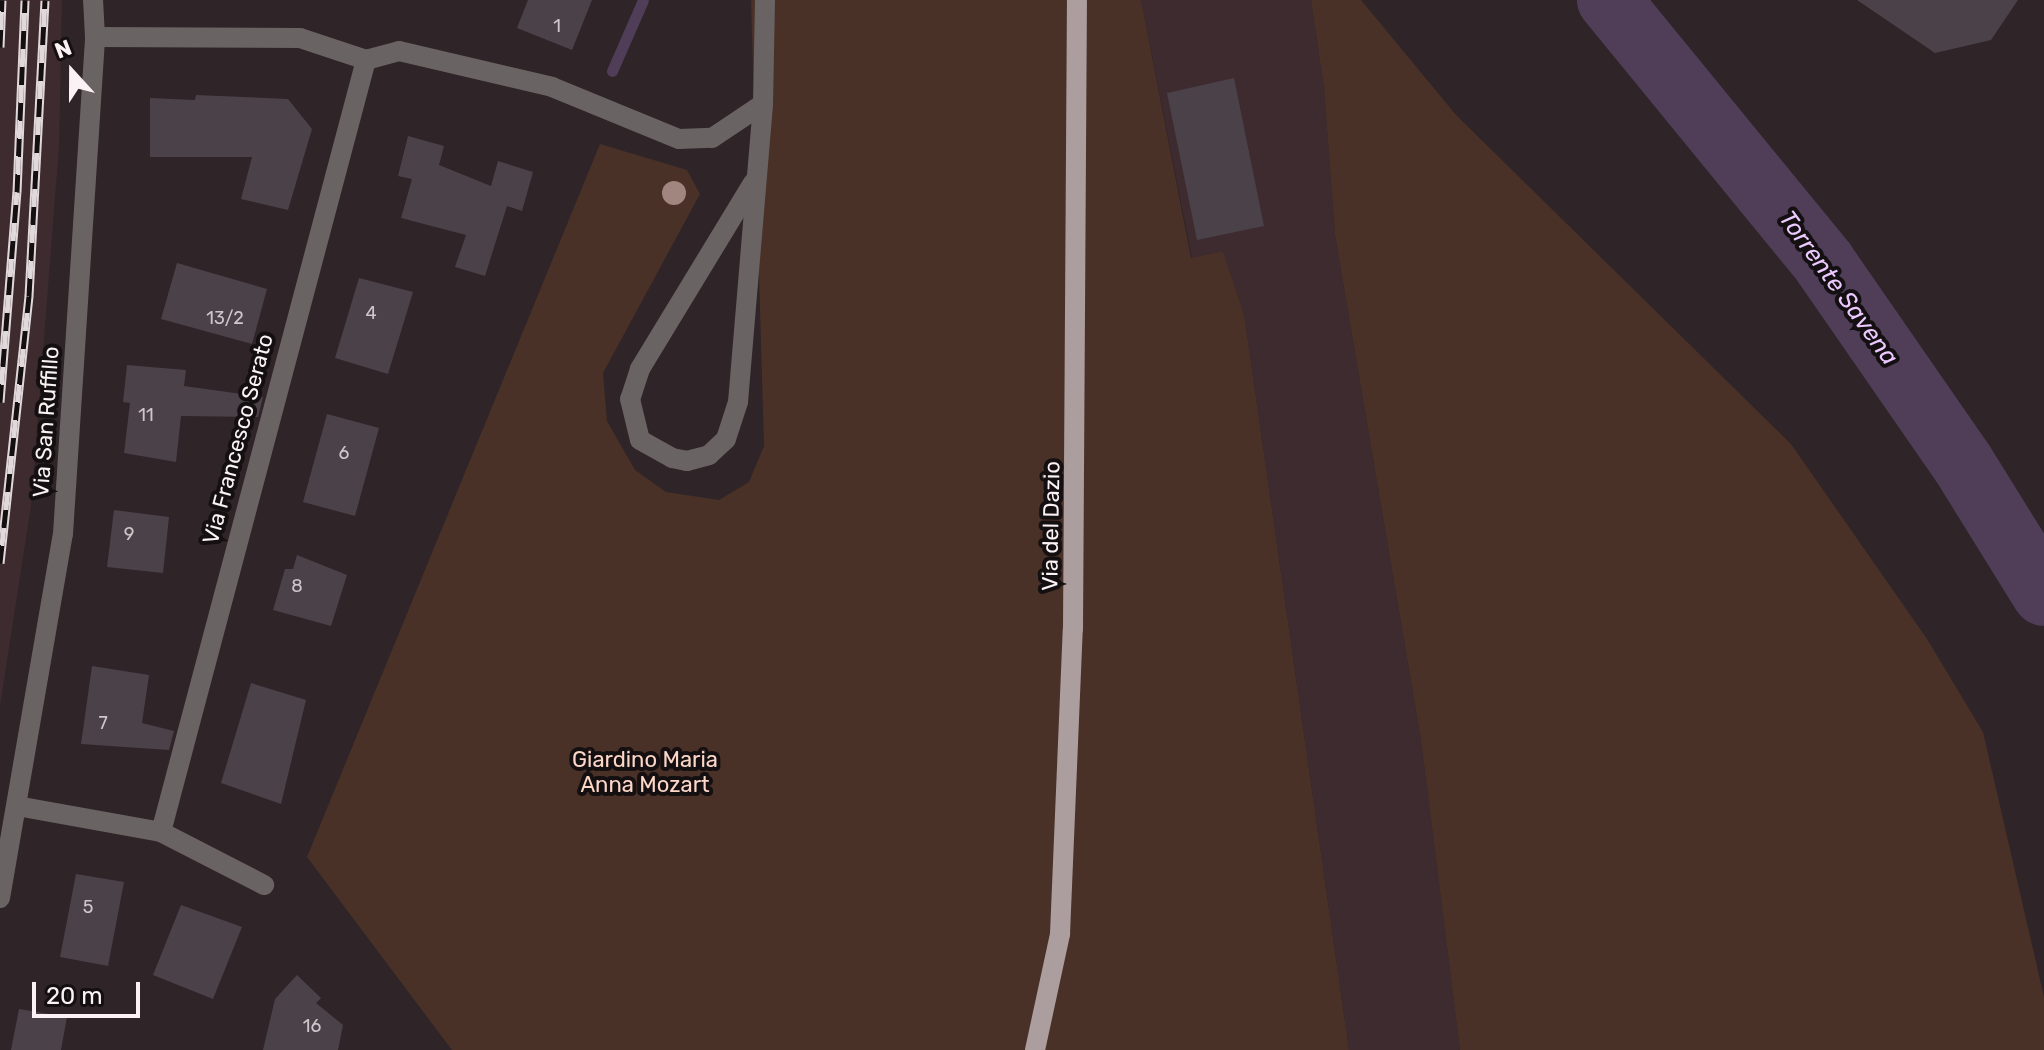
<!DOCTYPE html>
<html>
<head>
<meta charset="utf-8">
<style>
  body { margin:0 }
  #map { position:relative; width:2044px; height:1050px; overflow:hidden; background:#2f2427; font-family:Rubik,sans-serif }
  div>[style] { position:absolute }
  .built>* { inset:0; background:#3d2b30 }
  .green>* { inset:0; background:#493128 }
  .stream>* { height:11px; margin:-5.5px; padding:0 5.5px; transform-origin:5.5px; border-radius:5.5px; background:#503e59 }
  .river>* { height:64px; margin:-32px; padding:0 32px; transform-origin:32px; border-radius:32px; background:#503e59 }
  .building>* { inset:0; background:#4b4149 }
  .minor>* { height:20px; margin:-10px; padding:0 10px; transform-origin:10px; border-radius:10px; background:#6a6363 }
  .major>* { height:20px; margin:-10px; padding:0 10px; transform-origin:10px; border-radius:10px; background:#ac9e9e }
  .rail>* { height:9px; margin-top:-4.5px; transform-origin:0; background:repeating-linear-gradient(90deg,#140f10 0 18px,#e1d8db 0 36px); box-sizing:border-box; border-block:2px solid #e1d8db }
  .trees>* { width:24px; height:24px; margin:-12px; border-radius:50%; background:#a0867f }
  span { translate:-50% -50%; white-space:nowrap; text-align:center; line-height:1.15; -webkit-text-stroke:8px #140f10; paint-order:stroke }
  .number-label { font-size:18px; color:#cec6c9 }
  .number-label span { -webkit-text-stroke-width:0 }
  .street-label { font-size:22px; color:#faf2f4 }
  .park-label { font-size:22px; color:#fcd6c7 }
  .water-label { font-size:24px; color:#eccaff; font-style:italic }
  .north { position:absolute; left:32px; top:32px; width:80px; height:80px; -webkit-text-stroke:6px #140f10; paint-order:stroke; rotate:339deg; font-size:22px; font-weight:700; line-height:32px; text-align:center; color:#faf2f4 }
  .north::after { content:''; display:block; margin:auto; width:28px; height:36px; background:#faf2f4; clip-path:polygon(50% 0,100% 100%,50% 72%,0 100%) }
  .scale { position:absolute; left:32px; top:982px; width:108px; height:36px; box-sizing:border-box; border:4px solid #faf2f4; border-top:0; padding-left:10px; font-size:24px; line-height:28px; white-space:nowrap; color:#faf2f4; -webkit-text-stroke:6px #140f10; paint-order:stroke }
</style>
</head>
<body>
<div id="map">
  <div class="built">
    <div style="clip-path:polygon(0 0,62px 0,59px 147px,31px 506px,0 706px)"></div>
    <div style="clip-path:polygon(1141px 0,1311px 0,1324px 88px,1335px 235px,1421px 740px,1460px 1050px,1349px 1050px,1244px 314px,1223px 251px,1192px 258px)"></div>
  </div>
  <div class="green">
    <div style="clip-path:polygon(751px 0,1141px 0,1191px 258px,1223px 251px,1244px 314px,1349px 1050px,452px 1050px,307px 857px,600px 144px,687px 170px,700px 194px,603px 373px,607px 421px,635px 470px,666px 492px,719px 500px,749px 482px,764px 446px)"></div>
    <div style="clip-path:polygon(1311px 0,1361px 0,1456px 115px,1791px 444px,1927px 639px,1983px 732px,2044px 997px,2044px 1050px,1460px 1050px,1421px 740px,1335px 235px,1324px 88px)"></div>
  </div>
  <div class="stream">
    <div style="left:612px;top:71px;width:77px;rotate:-66.4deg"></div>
  </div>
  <div class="river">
    <div style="left:1609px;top:0;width:340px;rotate:50.7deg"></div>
    <div style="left:1824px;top:263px;width:242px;rotate:55.3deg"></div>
    <div style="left:1962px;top:462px;width:155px;rotate:58.2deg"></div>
  </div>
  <div class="building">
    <div style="clip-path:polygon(528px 0,592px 0,572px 50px,517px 28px)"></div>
    <div style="clip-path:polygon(1857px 0,2018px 0,1991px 40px,1935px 53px)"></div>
    <div style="clip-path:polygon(1234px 78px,1264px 226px,1197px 240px,1167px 93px)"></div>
    <div style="clip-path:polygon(196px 95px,288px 99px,312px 129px,288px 210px,241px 199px,252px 157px,150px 157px,150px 98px,195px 100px)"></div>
    <div style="clip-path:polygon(408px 136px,444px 146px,439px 165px,491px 186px,498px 161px,533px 172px,522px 211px,507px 206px,485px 276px,455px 267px,466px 235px,401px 218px,412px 179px,398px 176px)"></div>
    <div style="clip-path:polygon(177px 263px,267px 289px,252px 344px,161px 319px)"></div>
    <div style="clip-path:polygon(359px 278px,413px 292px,388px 374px,335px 358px)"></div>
    <div style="clip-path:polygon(127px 365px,186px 370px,184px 386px,263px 397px,258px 417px,181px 416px,176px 462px,124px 453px,130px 403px,123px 402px)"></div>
    <div style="clip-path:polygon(327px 414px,379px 428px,355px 516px,303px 502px)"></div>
    <div style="clip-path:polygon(114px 510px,169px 517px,163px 573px,107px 567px)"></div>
    <div style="clip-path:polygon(297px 555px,347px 575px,331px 626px,273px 610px,285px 569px,293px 569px)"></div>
    <div style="clip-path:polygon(92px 666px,149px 675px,142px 723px,174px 731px,169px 750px,81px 744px)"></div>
    <div style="clip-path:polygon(251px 683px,306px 700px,281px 804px,221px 783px)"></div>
    <div style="clip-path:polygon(76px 874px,124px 882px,108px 966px,60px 957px)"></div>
    <div style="clip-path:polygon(181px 905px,242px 927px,213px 999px,153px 975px)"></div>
    <div style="clip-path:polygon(297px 975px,321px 998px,316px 1003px,343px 1025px,338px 1050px,263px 1050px,275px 999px)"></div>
    <div style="clip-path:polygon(19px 1009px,67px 1017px,61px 1050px,11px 1050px)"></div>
  </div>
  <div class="minor">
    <div style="left:95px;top:37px;width:205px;rotate:0.3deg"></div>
    <div style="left:300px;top:38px;width:70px;rotate:18.4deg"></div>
    <div style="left:366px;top:60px;width:34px;rotate:-15deg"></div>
    <div style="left:399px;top:51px;width:157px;rotate:13.2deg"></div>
    <div style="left:552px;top:87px;width:137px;rotate:22.3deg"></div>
    <div style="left:679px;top:139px;width:33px;rotate:-2deg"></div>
    <div style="left:712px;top:138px;width:61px;rotate:-33.7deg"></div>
    <div style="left:753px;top:183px;width:218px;rotate:121.3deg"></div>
    <div style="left:640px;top:369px;width:32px;rotate:108deg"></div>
    <div style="left:630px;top:399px;width:42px;rotate:76.3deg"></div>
    <div style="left:640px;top:440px;width:37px;rotate:29deg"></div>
    <div style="left:672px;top:458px;width:15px;rotate:11deg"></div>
    <div style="left:687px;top:461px;width:23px;rotate:-15deg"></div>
    <div style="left:709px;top:455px;width:23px;rotate:-43deg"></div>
    <div style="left:726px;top:439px;width:39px;rotate:-72deg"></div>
    <div style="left:738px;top:402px;width:299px;rotate:-85.2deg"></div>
    <div style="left:763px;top:104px;width:104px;rotate:-88.9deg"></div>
    <div style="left:17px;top:806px;width:146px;rotate:10.2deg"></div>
    <div style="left:161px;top:832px;width:799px;rotate:-75.13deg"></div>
    <div style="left:161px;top:832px;width:116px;rotate:27.2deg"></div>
    <div style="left:0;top:898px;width:369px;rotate:-80.2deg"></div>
    <div style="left:63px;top:534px;width:498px;rotate:-86.3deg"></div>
    <div style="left:95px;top:37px;width:37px;rotate:-93deg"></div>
  </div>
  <div class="major">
    <div style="left:1035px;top:1050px;width:119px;rotate:-77.8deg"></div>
    <div style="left:1060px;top:934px;width:305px;rotate:-87.6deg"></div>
    <div style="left:1073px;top:629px;width:629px;rotate:-89.64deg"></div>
  </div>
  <div class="rail">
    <div style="left:0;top:47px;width:47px;rotate:-87.6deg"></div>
    <div style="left:0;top:402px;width:211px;rotate:-85.4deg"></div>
    <div style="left:17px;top:192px;width:192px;rotate:-87.6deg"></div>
    <div style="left:0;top:563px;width:269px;rotate:-83.8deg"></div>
    <div style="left:29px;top:296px;width:296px;rotate:-86.9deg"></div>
  </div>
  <div class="trees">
    <div style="left:674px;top:193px"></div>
  </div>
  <div class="number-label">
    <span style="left:557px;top:26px">1</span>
    <span style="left:371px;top:313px">4</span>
    <span style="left:225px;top:318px">13/2</span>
    <span style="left:146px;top:415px">11</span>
    <span style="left:344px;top:453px">6</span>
    <span style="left:129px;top:534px">9</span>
    <span style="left:297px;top:586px">8</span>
    <span style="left:103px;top:723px">7</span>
    <span style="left:88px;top:907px">5</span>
    <span style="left:312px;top:1026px">16</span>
  </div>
  <div class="street-label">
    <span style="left:46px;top:422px;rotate:-86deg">Via San Ruffillo</span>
    <span style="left:238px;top:439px;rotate:-75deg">Via Francesco Serato</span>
    <span style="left:1051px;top:526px;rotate:-89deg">Via del Dazio</span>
  </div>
  <div class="park-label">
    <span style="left:645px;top:772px">Giardino Maria<br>Anna Mozart</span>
  </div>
  <div class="water-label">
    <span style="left:1838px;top:288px;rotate:54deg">Torrente Savena</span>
  </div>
  <div class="north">N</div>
  <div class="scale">20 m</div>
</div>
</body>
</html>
